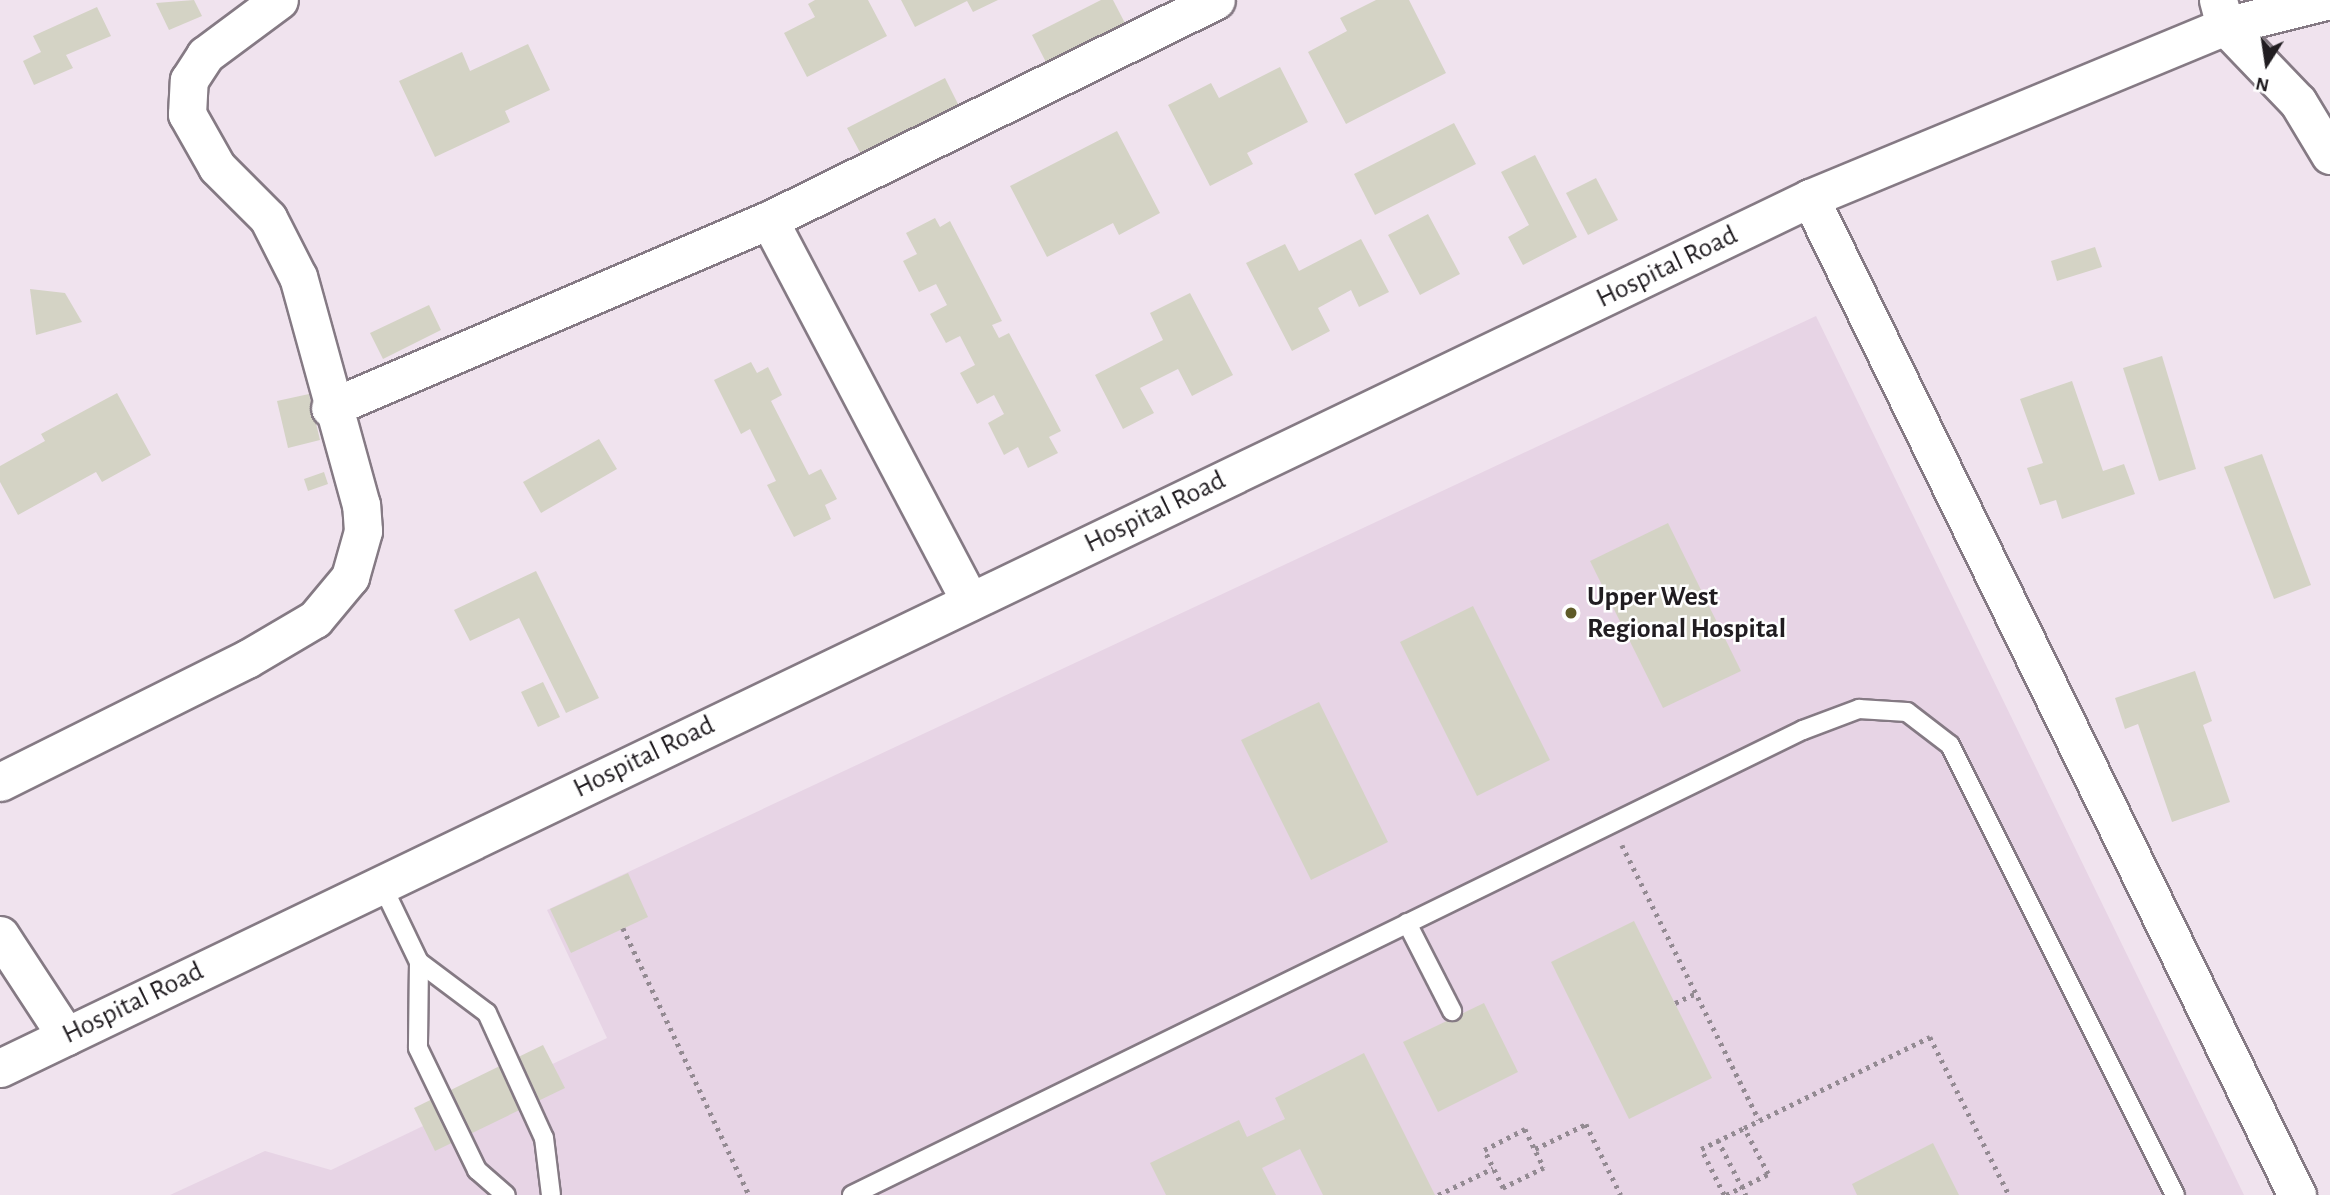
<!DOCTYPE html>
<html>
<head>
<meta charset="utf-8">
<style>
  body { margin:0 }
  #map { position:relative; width:2330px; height:1195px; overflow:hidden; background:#f0e3ee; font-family:"Alegreya Sans",sans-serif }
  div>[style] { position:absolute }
  .built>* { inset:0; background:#e7d4e5 }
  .building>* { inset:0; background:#d4d3c5 }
  .path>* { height:4.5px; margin-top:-2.25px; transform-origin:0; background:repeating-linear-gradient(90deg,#938a92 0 3.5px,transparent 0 8.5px) }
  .roads { filter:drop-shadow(2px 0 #857a84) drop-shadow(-2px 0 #857a84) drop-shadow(0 2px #857a84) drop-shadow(0 -2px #857a84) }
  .lane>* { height:18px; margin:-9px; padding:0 9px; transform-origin:9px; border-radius:9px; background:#fff }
  .street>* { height:37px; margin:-18.5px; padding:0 18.5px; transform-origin:18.5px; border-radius:18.5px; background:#fff }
  .dots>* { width:19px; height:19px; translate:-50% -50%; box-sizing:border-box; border:4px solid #fff; border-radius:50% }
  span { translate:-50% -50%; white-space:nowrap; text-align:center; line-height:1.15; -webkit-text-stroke:5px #fff; paint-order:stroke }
  .street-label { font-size:28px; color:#211d21 }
  .poi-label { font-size:28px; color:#211d21; font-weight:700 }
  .left { translate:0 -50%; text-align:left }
  .north { position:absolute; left:2232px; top:28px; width:70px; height:70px; -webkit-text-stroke:5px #fff; paint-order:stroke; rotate:192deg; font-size:19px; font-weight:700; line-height:28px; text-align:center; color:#211d21 }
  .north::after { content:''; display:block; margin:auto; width:24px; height:32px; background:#211d21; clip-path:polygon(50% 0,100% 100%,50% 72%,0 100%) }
</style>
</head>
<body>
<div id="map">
  <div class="built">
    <div style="clip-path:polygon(1816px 316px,2244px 1195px,170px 1195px,265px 1151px,331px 1170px,607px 1038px,547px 910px)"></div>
  </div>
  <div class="building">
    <div style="clip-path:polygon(194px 0,202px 16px,169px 30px,156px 3px)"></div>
    <div style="clip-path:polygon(815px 0,868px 0,887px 36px,807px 77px,784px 33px,815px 17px,808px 4px)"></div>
    <div style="clip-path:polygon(901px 0,998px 0,973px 12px,967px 1px,915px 27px)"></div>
    <div style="clip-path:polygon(1101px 0,1113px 0,1127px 27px,1049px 68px,1032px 35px)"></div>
    <div style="clip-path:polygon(1376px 0,1409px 0,1446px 73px,1346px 124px,1308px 52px,1347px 31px,1340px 18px)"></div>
    <div style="clip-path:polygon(97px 7px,111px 36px,66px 55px,73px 68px,34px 85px,23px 61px,41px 52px,33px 36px)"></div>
    <div style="clip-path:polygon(528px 44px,550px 90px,505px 111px,510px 122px,435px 157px,399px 81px,462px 52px,470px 71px)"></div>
    <div style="clip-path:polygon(1280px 67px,1308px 122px,1247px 153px,1253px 164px,1210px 186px,1168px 105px,1211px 83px,1219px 98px)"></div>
    <div style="clip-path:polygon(945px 78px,960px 108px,863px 158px,847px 128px)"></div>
    <div style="clip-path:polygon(1454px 123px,1476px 164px,1375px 215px,1354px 174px)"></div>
    <div style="clip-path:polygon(1117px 131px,1160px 213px,1119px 235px,1113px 223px,1047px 257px,1010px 186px)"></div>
    <div style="clip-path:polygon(1535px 155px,1577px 237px,1523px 265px,1508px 237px,1529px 225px,1501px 172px)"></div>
    <div style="clip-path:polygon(1596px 178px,1618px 220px,1588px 235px,1566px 193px)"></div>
    <div style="clip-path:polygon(1428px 214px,1460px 274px,1420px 295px,1388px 235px)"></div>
    <div style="clip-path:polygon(935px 218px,940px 227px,950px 221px,1002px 321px,992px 325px,999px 338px,1009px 333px,1061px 431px,1049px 437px,1058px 453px,1028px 468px,1018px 447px,1004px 455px,988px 423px,1004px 414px,994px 395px,977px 404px,960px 373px,975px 365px,960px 336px,946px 343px,930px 314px,947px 305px,936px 284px,919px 292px,903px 261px,917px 254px,906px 233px)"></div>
    <div style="clip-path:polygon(1361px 239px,1389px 292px,1359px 307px,1351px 290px,1318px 308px,1330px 331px,1292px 351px,1246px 263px,1285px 244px,1299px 271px)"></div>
    <div style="clip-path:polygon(2095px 247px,2102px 267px,2057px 281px,2051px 261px)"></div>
    <div style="clip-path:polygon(30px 289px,65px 293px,82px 322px,36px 335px)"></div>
    <div style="clip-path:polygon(1190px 293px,1233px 375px,1192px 396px,1178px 369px,1140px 388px,1154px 413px,1123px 429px,1095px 375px,1163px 340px,1150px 313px)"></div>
    <div style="clip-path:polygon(429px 305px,441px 330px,383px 359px,370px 333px)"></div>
    <div style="clip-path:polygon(2162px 356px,2196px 469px,2159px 481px,2123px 368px)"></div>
    <div style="clip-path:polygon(751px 362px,757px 373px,768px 367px,782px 395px,771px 401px,809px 475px,821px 469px,837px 499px,825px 505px,831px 519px,794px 537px,767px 485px,776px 481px,750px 429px,741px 434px,714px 380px)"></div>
    <div style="clip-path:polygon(2072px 381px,2103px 471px,2124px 464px,2135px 494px,2062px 519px,2056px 500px,2040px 505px,2027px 468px,2043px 463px,2020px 399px)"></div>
    <div style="clip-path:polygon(117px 393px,151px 455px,102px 482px,96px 472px,18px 515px,0 482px,0 466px,45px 441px,41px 434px)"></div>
    <div style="clip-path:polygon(309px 394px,320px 440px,288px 448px,277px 401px)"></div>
    <div style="clip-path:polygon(599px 439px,617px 469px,541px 513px,523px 482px)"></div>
    <div style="clip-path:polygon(2262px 454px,2311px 585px,2274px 599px,2224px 467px)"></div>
    <div style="clip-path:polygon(324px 472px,328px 484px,308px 491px,304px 479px)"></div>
    <div style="clip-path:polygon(1668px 523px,1741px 671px,1663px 708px,1590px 561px)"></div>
    <div style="clip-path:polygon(536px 571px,599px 698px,566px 713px,519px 618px,470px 641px,454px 610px)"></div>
    <div style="clip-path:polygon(1473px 606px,1550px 760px,1477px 796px,1400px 642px)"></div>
    <div style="clip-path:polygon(2195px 671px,2212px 721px,2203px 725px,2230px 802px,2172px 822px,2138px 724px,2125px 729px,2115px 698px)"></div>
    <div style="clip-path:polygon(543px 682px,560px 717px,538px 727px,521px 692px)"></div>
    <div style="clip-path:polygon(1319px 702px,1388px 842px,1311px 880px,1241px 740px)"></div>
    <div style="clip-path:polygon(628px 873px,648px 917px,571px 953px,550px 909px)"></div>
    <div style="clip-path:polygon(1634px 921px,1712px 1078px,1629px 1119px,1551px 962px)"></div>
    <div style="clip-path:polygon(1484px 1003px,1518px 1072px,1438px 1112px,1403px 1042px)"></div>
    <div style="clip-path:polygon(543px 1045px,565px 1088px,435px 1151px,414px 1108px)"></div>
    <div style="clip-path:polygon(1364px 1053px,1435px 1195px,1323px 1195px,1300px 1149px,1262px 1168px,1276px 1195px,1166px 1195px,1150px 1163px,1239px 1120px,1247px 1137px,1285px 1119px,1275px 1098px)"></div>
    <div style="clip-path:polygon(1933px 1143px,1959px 1195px,1857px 1195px,1852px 1184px)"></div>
  </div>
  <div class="path">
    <div style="left:1622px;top:845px;width:307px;rotate:63.5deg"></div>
    <div style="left:623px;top:928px;width:295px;rotate:64.7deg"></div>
    <div style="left:1675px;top:1003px;width:23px;rotate:-25deg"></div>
    <div style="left:1525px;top:1129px;width:43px;rotate:64deg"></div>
    <div style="left:1544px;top:1168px;width:46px;rotate:154deg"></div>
    <div style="left:1503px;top:1188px;width:42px;rotate:-116.6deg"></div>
    <div style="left:1484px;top:1150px;width:46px;rotate:-27.1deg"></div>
    <div style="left:1718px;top:1140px;width:62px;rotate:63deg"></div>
    <div style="left:1535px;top:1149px;width:57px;rotate:-26.1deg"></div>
    <div style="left:1586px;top:1124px;width:79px;rotate:63.8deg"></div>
    <div style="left:1438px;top:1195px;width:61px;rotate:-26.1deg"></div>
    <div style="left:1724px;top:1195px;width:51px;rotate:-116.6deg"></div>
    <div style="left:1701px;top:1149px;width:48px;rotate:-26deg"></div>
    <div style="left:1726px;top:1195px;width:47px;rotate:-26.6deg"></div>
    <div style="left:1768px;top:1174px;width:52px;rotate:-117.6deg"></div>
    <div style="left:1744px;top:1128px;width:207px;rotate:-26.1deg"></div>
    <div style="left:1930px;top:1037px;width:177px;rotate:63.4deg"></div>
  </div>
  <div class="roads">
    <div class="lane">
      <div style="left:381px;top:883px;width:88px;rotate:64.3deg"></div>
      <div style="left:419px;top:962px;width:86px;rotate:90.7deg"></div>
      <div style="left:418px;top:1048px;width:136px;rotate:64.2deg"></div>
      <div style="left:477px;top:1170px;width:38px;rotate:41deg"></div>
      <div style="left:1407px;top:923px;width:99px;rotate:62.9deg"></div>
      <div style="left:419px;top:962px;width:85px;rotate:36.9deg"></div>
      <div style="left:487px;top:1013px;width:137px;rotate:65.5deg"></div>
      <div style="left:544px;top:1138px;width:57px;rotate:83deg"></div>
      <div style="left:852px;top:1195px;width:1059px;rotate:-26.06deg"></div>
      <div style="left:1803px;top:730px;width:60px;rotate:-20.6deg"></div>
      <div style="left:1859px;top:709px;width:48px;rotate:3.6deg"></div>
      <div style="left:1907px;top:712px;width:54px;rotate:37.5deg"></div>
      <div style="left:1950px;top:745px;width:503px;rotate:63.43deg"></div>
    </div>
    <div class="street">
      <div style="left:2218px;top:0;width:27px;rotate:75deg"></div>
      <div style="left:2225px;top:26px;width:105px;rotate:46.2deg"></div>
      <div style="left:2298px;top:102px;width:62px;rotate:58.9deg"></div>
      <div style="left:1810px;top:198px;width:1110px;rotate:63.97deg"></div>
      <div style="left:769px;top:220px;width:431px;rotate:62.2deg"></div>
      <div style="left:330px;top:408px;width:478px;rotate:-23.2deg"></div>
      <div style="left:769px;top:220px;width:498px;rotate:-26.2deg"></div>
      <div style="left:0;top:782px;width:276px;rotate:-26.5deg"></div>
      <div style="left:247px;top:659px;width:79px;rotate:-30.5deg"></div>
      <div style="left:315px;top:619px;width:55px;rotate:-50.2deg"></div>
      <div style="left:350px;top:577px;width:48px;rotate:-74.2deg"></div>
      <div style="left:363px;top:531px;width:26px;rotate:-94deg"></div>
      <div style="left:361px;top:505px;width:237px;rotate:-105.4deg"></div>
      <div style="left:298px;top:277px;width:66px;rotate:-117deg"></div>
      <div style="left:268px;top:218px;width:72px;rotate:-135deg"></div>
      <div style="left:217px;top:167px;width:61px;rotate:-119.5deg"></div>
      <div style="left:187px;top:114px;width:34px;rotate:-87deg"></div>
      <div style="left:189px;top:80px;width:30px;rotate:-57deg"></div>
      <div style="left:205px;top:55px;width:92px;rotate:-36.6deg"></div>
      <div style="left:0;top:935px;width:121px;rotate:56.8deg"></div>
      <div style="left:0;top:1068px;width:2008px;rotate:-25.67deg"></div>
      <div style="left:1810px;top:198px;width:449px;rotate:-22.5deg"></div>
      <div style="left:2225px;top:26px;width:107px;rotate:-14deg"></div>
    </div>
  </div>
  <div class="dots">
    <div style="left:1571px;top:613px;background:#5f5b28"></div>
  </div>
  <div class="street-label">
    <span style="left:1667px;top:267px;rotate:-26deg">Hospital Road</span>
    <span style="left:1155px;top:512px;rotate:-26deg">Hospital Road</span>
    <span style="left:644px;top:757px;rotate:-26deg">Hospital Road</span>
    <span style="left:133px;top:1003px;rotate:-26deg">Hospital Road</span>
  </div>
  <div class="poi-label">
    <span class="left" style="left:1587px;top:613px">Upper West<br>Regional Hospital</span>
  </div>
  <div class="north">N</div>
</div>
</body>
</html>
